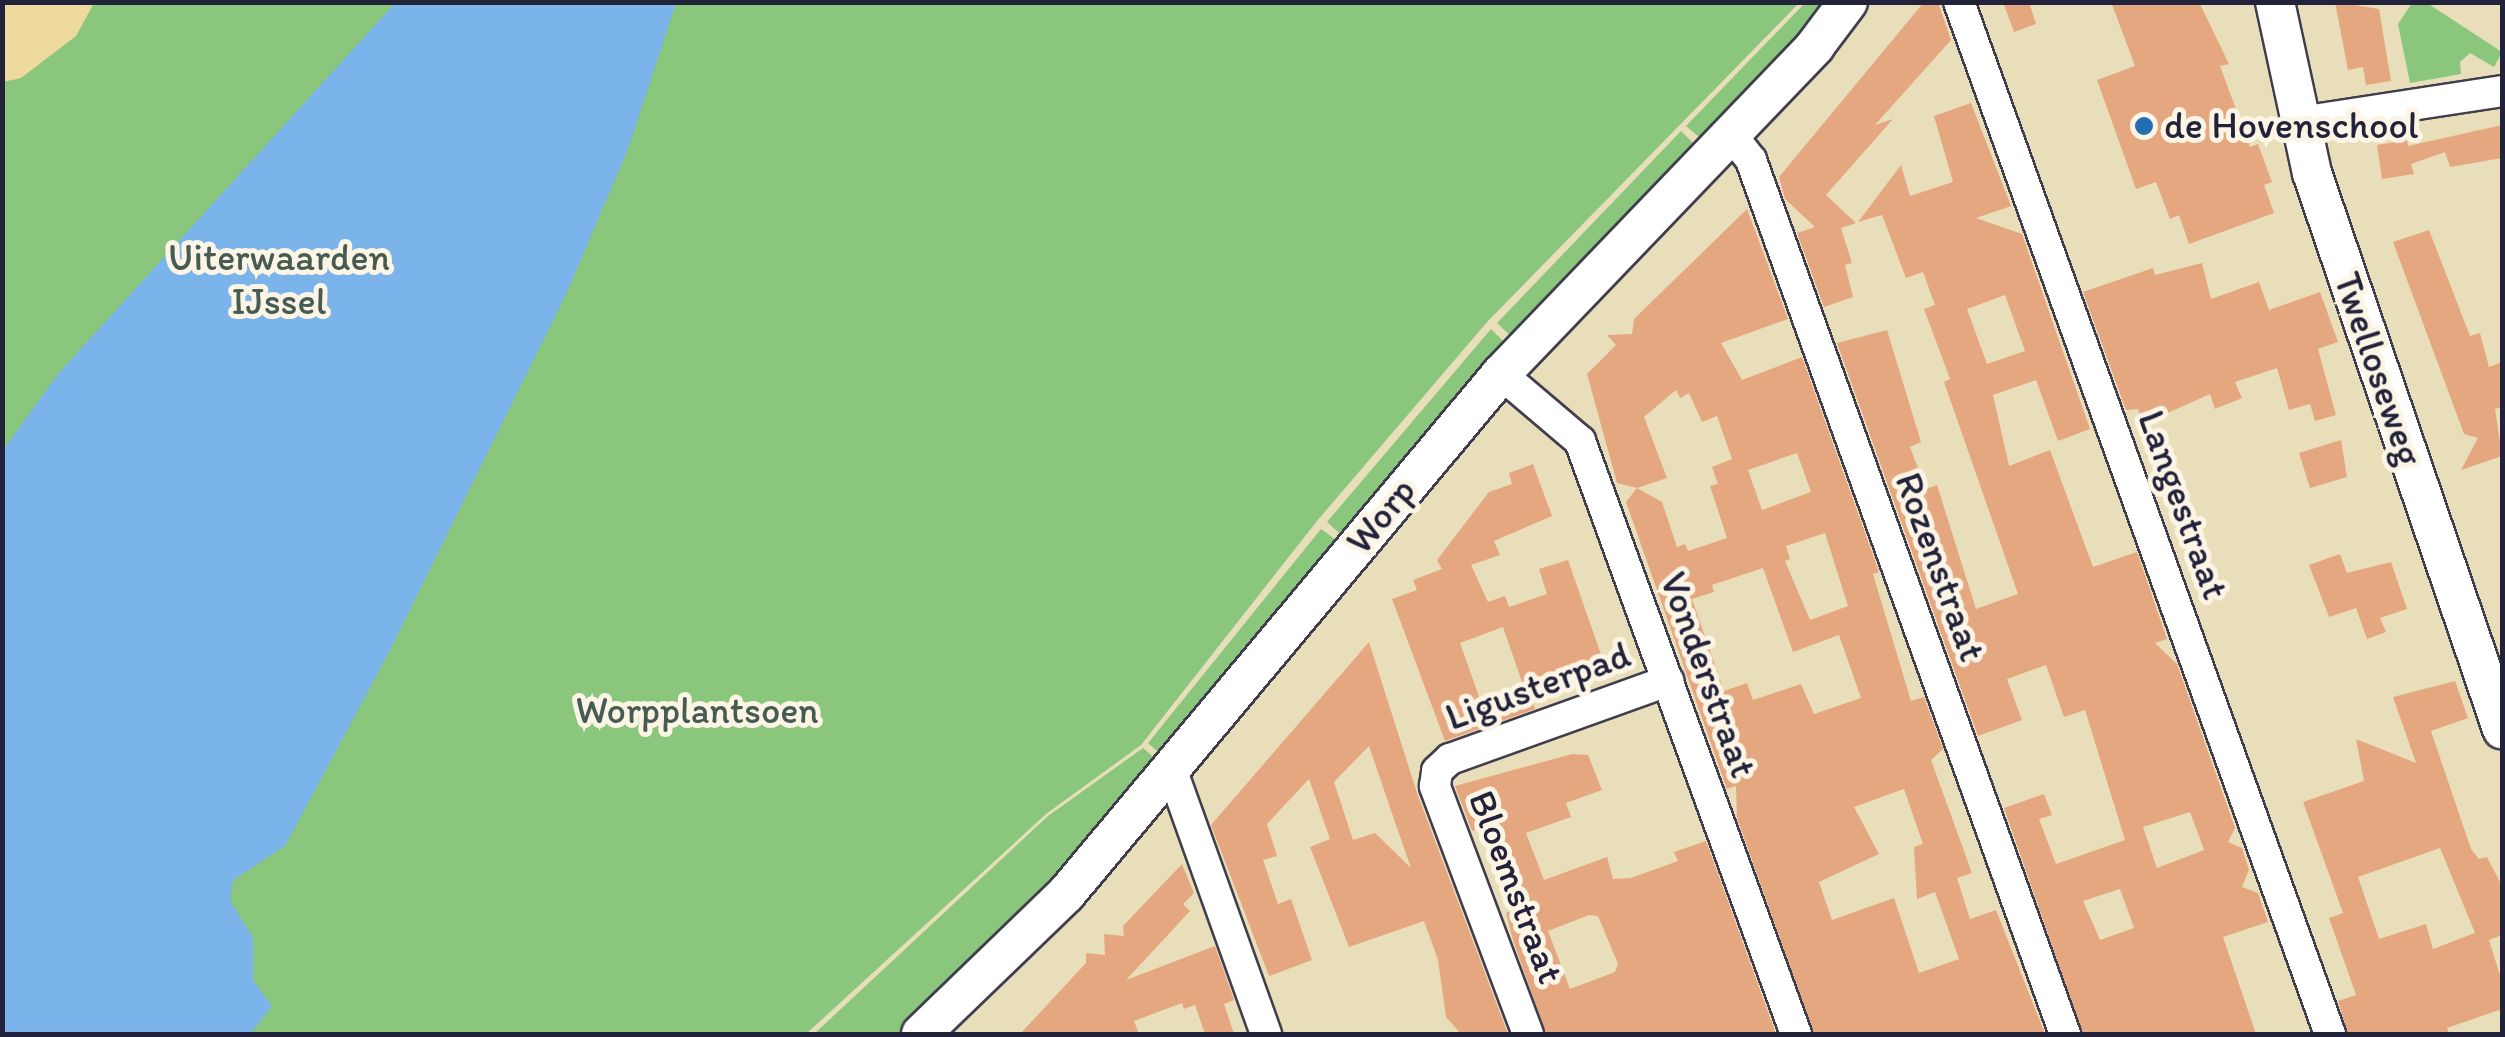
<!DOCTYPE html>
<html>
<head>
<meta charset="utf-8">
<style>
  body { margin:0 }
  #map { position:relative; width:2505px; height:1037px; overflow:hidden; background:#e8dfba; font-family:Itim,sans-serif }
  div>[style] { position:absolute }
  .green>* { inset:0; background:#8ac67c }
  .sand>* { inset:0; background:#eeda9e }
  .water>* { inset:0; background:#7ab4eb }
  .building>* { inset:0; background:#e5a780 }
  .roads { filter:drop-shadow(2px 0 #403e4e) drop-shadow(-2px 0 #403e4e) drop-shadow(0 2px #403e4e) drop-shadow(0 -2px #403e4e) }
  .minor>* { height:30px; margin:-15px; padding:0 15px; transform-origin:15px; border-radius:15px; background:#fff }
  .tertiary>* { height:38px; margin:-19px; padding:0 19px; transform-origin:19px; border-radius:19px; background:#fff }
  .dots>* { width:28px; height:28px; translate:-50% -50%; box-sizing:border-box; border:5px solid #fcf5e5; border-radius:50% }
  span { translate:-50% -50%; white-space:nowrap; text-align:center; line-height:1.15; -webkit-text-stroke:10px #fcf5e5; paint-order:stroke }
  .poi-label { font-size:38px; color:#22223b }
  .left { translate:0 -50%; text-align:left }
  .park-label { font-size:38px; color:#465b52 }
  .street-label { font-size:38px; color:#22223b }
  .frame { position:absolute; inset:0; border:5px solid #22223b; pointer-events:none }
</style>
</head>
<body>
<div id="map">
  <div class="green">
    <div style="clip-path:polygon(2px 3px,1799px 3px,1488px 321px,1317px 521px,1141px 745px,1046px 814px,806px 1034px,3px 1034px)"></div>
    <div style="clip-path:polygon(1805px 3px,1833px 3px,1706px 143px,1686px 126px)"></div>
    <div style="clip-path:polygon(2412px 3px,2427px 3px,2502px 52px,2494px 67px,2470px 53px,2460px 62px,2461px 74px,2410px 83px,2398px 24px)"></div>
    <div style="clip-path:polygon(1681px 131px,1699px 149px,1516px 341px,1497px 323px)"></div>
    <div style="clip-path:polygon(1491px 329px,1510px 348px,1347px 540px,1327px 522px)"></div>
    <div style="clip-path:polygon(1321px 529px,1343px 545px,1166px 759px,1148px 743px)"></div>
    <div style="clip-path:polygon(1143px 748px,1162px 764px,984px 958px,900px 1034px,814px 1034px,1048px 816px)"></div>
  </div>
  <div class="sand">
    <div style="clip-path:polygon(2px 3px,3px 2px,94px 3px,76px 36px,21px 78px,3px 82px)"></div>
  </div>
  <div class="water">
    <div style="clip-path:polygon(396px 2px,676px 3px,628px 149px,567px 292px,389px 652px,285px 846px,233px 880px,230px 901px,253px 937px,253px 980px,272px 1006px,250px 1034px,3px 1034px,3px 450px,58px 374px)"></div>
  </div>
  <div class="building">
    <div style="clip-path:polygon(1924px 2px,1938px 2px,1951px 40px,1875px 125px,1893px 119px,1826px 195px,1856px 223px,1841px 228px,1852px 263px,1845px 265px,1853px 297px,1824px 307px,1797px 233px,1815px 227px,1785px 199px,1779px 177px)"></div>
    <div style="clip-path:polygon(2003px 2px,2029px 2px,2036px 24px,2014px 32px)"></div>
    <div style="clip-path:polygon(2111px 2px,2199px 2px,2229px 64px,2220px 66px,2250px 147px,2258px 144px,2272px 182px,2264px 185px,2274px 213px,2189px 244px,2179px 215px,2170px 219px,2156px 182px,2136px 189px,2097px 80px,2135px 66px)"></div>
    <div style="clip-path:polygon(2335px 2px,2379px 9px,2391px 81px,2366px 85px,2363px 67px,2348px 70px)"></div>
    <div style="clip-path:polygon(evenodd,1971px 103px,2011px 206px,1976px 218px,2022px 234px,2090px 429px,2058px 441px,2036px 380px,1993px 395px,2009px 466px,2050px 450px,2093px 567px,2137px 552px,2167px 639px,2155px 643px,2177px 664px,2235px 828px,2228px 842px,2242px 848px,2249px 870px,2242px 887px,2258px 893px,2268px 922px,2223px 937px,2256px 1034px,2083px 1034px,2004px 808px,2044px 794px,2052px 815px,2039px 819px,2056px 864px,2125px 840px,2085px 710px,2064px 717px,2046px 665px,2007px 679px,2022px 720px,1978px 736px,1837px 343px,1887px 330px,1921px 442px,1910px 447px,1926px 489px,1937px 485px,1976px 609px,2018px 594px,1944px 382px,1950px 379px,1924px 309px,1935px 305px,1923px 272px,1906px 278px,1882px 215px,1858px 222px,1901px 165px,1910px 196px,1953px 182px,1934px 116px,1971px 103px,2005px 295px,2025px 351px,1987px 364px,1967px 309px,2005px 295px,1971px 103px,2190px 812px,2204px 850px,2157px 868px,2143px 827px,2190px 812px,1971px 103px,2120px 889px,2134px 928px,2100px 940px,2083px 901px,2120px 889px)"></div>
    <div style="clip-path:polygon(2502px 125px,2502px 158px,2450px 167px,2445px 152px,2411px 164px,2414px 174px,2382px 179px,2377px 145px,2407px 140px,2408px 146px)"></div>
    <div style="clip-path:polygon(evenodd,1747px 209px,1788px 319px,1721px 343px,1742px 380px,1802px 357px,1879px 572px,1873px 574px,1911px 701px,1924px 697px,1943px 749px,1931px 760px,1972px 873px,1957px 878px,1970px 919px,1996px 910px,2045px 1034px,1814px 1034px,1737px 818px,1736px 786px,1727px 789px,1626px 502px,1637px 488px,1617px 483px,1587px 374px,1616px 345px,1607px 335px,1632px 334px,1634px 319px,1747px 209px,1676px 390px,1680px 398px,1689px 393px,1702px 422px,1717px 416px,1732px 459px,1712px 467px,1718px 484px,1710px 486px,1727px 538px,1688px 551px,1685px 544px,1677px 547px,1662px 502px,1637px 488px,1667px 478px,1644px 417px,1676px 390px,1747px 209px,1797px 453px,1811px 492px,1762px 510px,1748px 470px,1797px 453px,1747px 209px,1825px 533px,1848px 606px,1810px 620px,1785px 561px,1790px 559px,1786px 546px,1825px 533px,1747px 209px,1763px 568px,1793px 652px,1839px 635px,1861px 698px,1814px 714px,1801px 684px,1753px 700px,1747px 683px,1724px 691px,1692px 599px,1714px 592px,1712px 585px,1763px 568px,1747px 209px,1904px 789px,1923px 844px,1914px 847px,1917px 899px,1935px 892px,1959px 959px,1919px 973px,1894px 898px,1832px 920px,1819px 882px,1879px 854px,1854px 807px,1904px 789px)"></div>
    <div style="clip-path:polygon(2429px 230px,2470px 336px,2480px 333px,2489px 367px,2502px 362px,2502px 407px,2495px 409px,2502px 456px,2461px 470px,2478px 438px,2464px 434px,2393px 242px)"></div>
    <div style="clip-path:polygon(2202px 263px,2211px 299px,2259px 282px,2269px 310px,2320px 292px,2338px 342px,2318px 349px,2336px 415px,2315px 421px,2310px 404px,2289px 410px,2277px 368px,2235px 382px,2242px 398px,2215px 409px,2210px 394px,2143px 424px,2138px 409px,2126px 410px,2083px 292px,2153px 268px,2155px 275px)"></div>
    <div style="clip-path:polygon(2341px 440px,2347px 477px,2310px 488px,2299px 453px)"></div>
    <div style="clip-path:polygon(1533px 464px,1552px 516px,1494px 541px,1500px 555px,1471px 565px,1488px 602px,1505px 596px,1509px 607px,1547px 594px,1539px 569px,1568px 560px,1604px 663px,1522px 682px,1503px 627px,1460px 643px,1482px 705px,1528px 689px,1535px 709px,1445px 741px,1392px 599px,1417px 590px,1413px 580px,1442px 569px,1437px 560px,1489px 492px,1512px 484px,1509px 473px)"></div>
    <div style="clip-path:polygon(2340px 554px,2347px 573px,2391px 562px,2407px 609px,2380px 618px,2386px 632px,2367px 639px,2356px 608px,2329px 617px,2309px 565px)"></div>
    <div style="clip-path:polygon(evenodd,1369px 642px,1417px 793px,1508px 1034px,1461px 1034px,1446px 1017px,1438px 960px,1424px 921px,1349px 947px,1310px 847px,1330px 839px,1309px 779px,1267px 824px,1277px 856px,1263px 860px,1278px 904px,1291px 899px,1312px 960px,1269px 976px,1211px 825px,1369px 642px,1369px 746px,1396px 825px,1411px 868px,1375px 833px,1353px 840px,1334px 782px,1369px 746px)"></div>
    <div style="clip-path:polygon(evenodd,2455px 681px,2468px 718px,2431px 731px,2471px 849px,2479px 859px,2487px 857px,2502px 886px,2502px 935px,2489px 940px,2502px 982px,2502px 1009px,2447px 1028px,2449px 1034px,2348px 1034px,2338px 1001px,2356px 995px,2329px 918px,2343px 913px,2303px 802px,2364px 781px,2356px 739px,2416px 763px,2393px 697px,2455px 681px,2440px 848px,2475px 933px,2433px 949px,2426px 924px,2379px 939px,2358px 877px,2440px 848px)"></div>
    <div style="clip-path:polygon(evenodd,1572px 754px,1588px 755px,1602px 790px,1566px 803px,1571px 817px,1526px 833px,1544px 880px,1607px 857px,1613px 879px,1631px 878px,1678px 861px,1674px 852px,1706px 841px,1776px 1034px,1546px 1034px,1513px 940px,1506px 913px,1514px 910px,1499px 869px,1483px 827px,1472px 831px,1455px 786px,1572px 754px,1589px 915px,1598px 916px,1618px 964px,1615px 972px,1570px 989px,1548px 931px,1589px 915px)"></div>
    <div style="clip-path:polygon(1182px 864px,1194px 893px,1183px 904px,1190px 911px,1126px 980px,1215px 946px,1234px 1000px,1224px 1004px,1234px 1034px,1205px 1034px,1195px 1005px,1184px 1009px,1182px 1003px,1134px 1021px,1139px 1034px,1020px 1034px,1086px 963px,1086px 953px,1105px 955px,1104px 934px,1124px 936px,1123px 926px)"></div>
  </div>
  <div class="roads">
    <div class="minor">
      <div style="left:1959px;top:2px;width:1097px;rotate:70.23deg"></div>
      <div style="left:2300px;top:122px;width:204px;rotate:-8.7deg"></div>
      <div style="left:1730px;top:133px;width:34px;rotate:52deg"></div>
      <div style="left:1751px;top:160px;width:929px;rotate:70.24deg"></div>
      <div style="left:1501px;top:374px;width:104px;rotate:40.3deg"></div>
      <div style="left:1580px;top:441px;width:631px;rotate:69.99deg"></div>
      <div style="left:1173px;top:774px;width:276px;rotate:70.3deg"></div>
      <div style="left:1528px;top:1034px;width:265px;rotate:-110.6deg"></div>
      <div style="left:1435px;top:786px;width:15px;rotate:-82deg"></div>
      <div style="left:1437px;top:771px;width:18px;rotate:-43deg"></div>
      <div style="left:1450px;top:759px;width:232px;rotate:-19.7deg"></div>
    </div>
    <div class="tertiary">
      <div style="left:2275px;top:2px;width:175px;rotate:77.8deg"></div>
      <div style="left:2312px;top:173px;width:588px;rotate:71.13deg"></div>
      <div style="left:921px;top:1034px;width:202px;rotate:-44deg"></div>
      <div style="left:1066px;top:894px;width:678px;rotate:-50.09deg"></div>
      <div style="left:1501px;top:374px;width:454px;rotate:-46.2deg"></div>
      <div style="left:1815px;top:46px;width:55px;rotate:-53.1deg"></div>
    </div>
  </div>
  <div class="dots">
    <div style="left:2144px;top:126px;background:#1f6fb2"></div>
  </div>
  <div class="poi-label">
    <span class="left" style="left:2164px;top:126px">de Hovenschool</span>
  </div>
  <div class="park-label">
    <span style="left:279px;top:280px">Uiterwaarden<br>IJssel</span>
    <span style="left:697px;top:711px">Worpplantsoen</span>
  </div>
  <div class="street-label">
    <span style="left:2378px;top:369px;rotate:71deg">Twelloseweg</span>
    <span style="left:2183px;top:505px;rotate:70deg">Langestraat</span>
    <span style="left:1381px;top:516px;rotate:-51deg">Worp</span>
    <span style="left:1940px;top:567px;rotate:70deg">Rozenstraat</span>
    <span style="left:1708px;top:675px;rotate:70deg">Vonderstraat</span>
    <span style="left:1538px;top:686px;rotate:-20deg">Ligusterpad</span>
    <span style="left:1516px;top:887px;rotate:69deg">Bloemstraat</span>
  </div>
  <div class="frame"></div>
</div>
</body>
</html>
